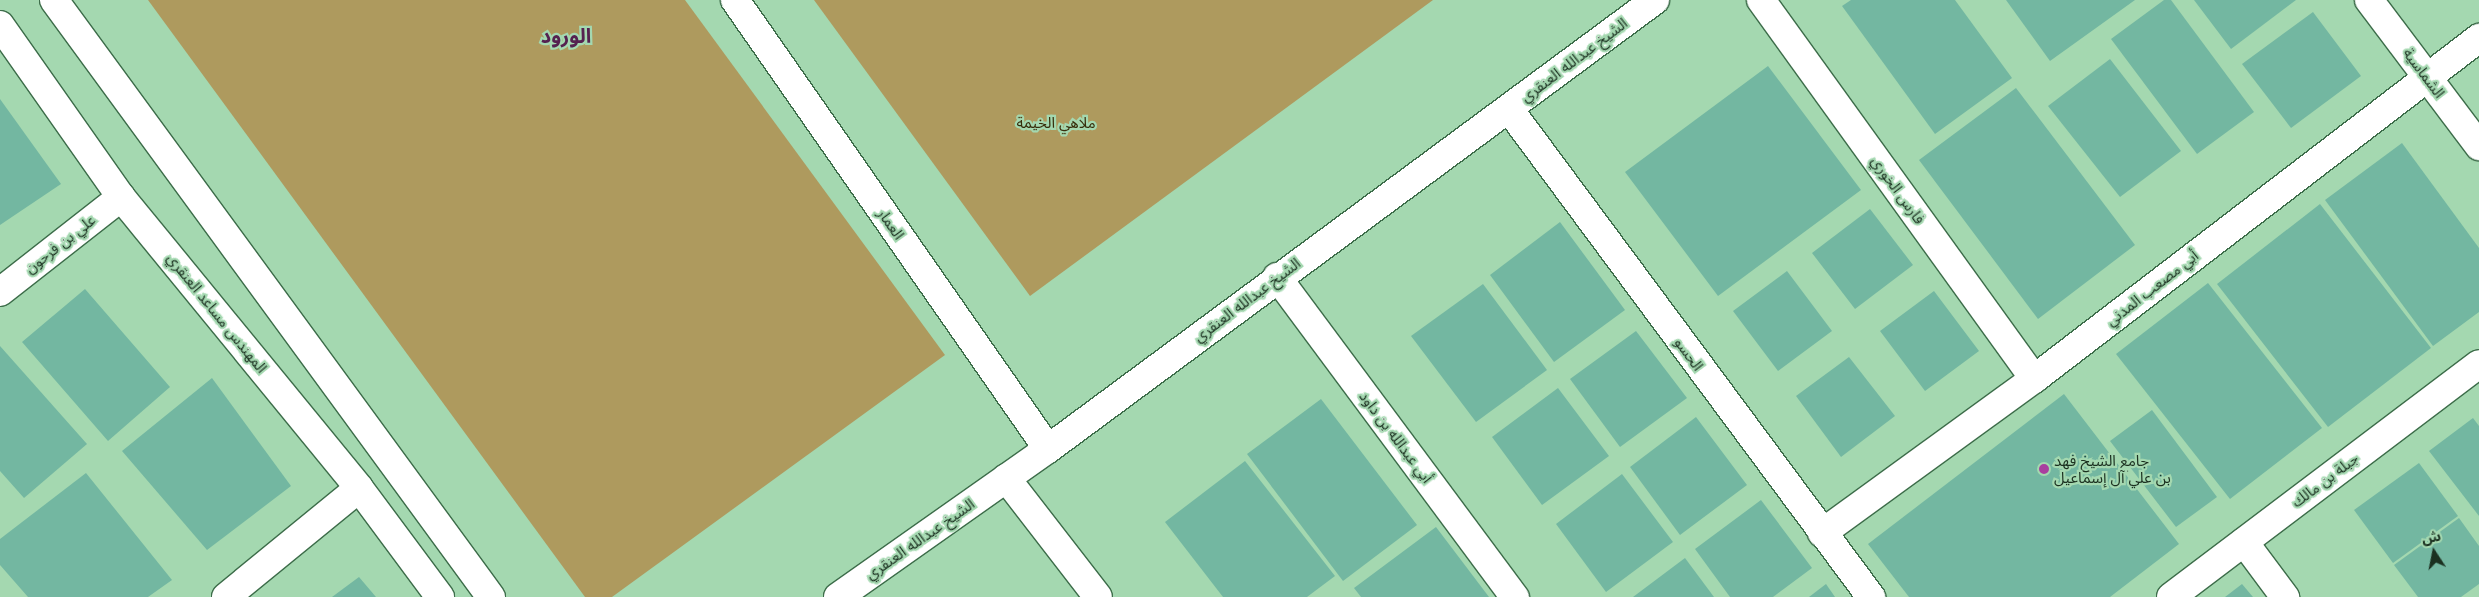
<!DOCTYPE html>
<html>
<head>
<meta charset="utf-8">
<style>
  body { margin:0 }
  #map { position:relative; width:2479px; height:597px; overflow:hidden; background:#a4d8b0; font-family:Quicksand,"Noto Sans Arabic",sans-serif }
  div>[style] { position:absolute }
  .green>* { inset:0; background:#ae9a5e }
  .building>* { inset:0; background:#73b7a1 }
  .roads { filter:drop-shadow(1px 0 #3d6d4a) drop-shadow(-1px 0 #3d6d4a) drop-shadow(0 1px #3d6d4a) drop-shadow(0 -1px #3d6d4a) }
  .minor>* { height:28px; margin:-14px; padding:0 14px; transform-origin:14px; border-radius:14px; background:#fff }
  .dots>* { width:14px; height:14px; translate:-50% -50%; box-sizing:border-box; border:2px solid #a4d8b0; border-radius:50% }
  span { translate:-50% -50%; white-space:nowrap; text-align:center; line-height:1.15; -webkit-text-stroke:4.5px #a4d8b0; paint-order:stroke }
  .street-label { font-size:15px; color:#1b3020 }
  .park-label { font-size:15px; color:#372d0b }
  .poi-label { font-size:15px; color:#1b3020 }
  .left { translate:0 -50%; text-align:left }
  .district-label { font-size:20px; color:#552150; font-weight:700 }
  .north { position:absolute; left:2409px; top:527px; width:50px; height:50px; -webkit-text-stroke:4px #a4d8b0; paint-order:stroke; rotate:349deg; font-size:14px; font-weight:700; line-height:20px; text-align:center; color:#1b3020 }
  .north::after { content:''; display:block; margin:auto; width:18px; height:22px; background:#1b3020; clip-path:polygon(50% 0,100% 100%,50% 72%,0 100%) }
</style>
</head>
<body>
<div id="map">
  <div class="green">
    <div style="clip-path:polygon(148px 0,685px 0,945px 355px,612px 597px,585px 597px)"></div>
    <div style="clip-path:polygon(814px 0,1433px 0,1030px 296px)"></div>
  </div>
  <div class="building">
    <div style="clip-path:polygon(1851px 0,1955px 0,2012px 78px,1935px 134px,1842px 6px)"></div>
    <div style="clip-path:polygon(2006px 0,2135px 0,2050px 61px)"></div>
    <div style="clip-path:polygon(2164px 0,2171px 0,2254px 112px,2197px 154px,2111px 39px)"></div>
    <div style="clip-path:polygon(2194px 0,2296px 0,2231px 49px)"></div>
    <div style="clip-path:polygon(2313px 12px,2361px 76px,2291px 128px,2242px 64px)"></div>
    <div style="clip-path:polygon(2110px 59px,2181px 151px,2120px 197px,2048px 106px)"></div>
    <div style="clip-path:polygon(1768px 66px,1861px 190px,1718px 296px,1625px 172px)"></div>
    <div style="clip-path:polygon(2016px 88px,2135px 245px,2038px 319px,1919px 160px)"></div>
    <div style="clip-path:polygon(0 99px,61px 184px,0 225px)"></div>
    <div style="clip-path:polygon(2402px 143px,2479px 248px,2479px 312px,2433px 346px,2325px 200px)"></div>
    <div style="clip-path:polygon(2320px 204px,2431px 348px,2328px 427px,2217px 284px)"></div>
    <div style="clip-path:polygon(1870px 209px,1913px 265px,1855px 309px,1812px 253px)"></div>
    <div style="clip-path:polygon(1560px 222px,1625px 310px,1554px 362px,1490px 275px)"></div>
    <div style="clip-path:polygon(1787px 271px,1832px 331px,1778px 371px,1733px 311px)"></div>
    <div style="clip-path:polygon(2208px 283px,2322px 428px,2230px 499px,2116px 354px)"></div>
    <div style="clip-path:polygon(1483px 284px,1547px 370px,1476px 422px,1411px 336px)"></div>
    <div style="clip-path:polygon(85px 289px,170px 387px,108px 441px,22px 342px)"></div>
    <div style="clip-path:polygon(1934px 291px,1979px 351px,1925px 391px,1880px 331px)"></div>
    <div style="clip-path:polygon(1636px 331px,1687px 398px,1620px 447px,1570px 379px)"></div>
    <div style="clip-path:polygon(0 346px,87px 444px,24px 498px,0 471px)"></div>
    <div style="clip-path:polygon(1849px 357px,1895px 416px,1841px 457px,1796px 396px)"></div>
    <div style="clip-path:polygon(212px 378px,291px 486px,207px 550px,122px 451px)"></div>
    <div style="clip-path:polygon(1558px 388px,1609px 456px,1542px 505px,1492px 437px)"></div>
    <div style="clip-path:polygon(2064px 394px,2179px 544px,2110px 597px,1909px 597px,1868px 544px)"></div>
    <div style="clip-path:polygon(1321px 399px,1417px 525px,1343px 581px,1247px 454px)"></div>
    <div style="clip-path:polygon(2152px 410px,2217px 497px,2176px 527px,2110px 441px)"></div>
    <div style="clip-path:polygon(1696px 417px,1747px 485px,1680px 535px,1630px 467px)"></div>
    <div style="clip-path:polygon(2473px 418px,2479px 426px,2479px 516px,2429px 451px)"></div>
    <div style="clip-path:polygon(1245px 461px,1335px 576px,1307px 597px,1223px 597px,1165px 522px)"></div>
    <div style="clip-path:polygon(2419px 463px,2458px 516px,2393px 563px,2354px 510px)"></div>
    <div style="clip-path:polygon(86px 473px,172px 580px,148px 597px,28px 597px,0 565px,0 539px)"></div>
    <div style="clip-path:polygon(1622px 474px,1673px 542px,1606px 592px,1556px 524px)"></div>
    <div style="clip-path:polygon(1761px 500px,1812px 568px,1773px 597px,1730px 597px,1695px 549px)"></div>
    <div style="clip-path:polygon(2459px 518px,2479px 546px,2479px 584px,2461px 597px,2418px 597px,2394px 565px)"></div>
    <div style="clip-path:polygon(1436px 527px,1489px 597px,1361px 597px,1354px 588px)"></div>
    <div style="clip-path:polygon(1685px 558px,1714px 597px,1633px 597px)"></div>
    <div style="clip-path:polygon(359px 577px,376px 597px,332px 597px)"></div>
    <div style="clip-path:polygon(1826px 584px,1835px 597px,1809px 597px)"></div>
    <div style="clip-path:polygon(2242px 584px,2253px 597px,2225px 597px)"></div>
  </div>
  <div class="roads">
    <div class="minor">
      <div style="left:54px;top:0;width:740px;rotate:53.8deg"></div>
      <div style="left:735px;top:0;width:547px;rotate:55.12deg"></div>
      <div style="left:1761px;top:0;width:467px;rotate:54.2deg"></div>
      <div style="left:2369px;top:0;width:183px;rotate:53deg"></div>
      <div style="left:0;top:25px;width:210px;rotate:54.9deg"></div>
      <div style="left:121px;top:197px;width:376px;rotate:50.7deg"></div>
      <div style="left:359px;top:488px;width:136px;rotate:53.4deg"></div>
      <div style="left:1509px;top:109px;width:608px;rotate:53.43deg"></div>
      <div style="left:1277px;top:277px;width:399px;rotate:53.4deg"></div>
      <div style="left:0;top:292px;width:154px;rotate:-38.1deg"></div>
      <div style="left:1006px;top:478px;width:150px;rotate:52.3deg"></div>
      <div style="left:1822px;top:533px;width:262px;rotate:-36deg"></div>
      <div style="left:2034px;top:379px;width:561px;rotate:-37.46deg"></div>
      <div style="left:2244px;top:542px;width:69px;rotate:53.3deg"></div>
      <div style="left:226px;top:597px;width:172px;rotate:-39.3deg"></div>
      <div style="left:838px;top:597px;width:257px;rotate:-35.2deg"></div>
      <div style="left:1048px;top:449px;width:755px;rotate:-36.49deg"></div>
      <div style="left:2171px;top:597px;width:386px;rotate:-37.1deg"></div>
    </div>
  </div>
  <div class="dots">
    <div style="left:2044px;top:469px;background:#a93e9f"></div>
  </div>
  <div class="street-label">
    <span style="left:1574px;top:60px;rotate:-37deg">الشيخ عبدالله العنقري</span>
    <span style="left:2424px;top:73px;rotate:53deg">الشماسية</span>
    <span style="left:1898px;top:190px;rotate:54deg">فارس الخوري</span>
    <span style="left:891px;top:224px;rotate:55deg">العمار</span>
    <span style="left:60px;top:244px;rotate:-38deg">علي بن فرحون</span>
    <span style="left:2152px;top:288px;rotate:-38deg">أبي مصعب المدني</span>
    <span style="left:1247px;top:300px;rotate:-37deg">الشيخ عبدالله العنقري</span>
    <span style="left:217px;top:313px;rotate:51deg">المهندس مساعد العنقري</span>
    <span style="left:1689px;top:354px;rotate:54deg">الحسو</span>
    <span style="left:1396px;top:437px;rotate:53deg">أبي عبدالله بن داود</span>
    <span style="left:2325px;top:480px;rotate:-37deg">جبلة بن مالك</span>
    <span style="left:920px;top:539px;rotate:-35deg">الشيخ عبدالله العنقري</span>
  </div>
  <div class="park-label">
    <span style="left:1056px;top:123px">ملاهي الخيمة</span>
  </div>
  <div class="poi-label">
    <span class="left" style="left:2054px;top:469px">جامع الشيخ فهد<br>بن علي آل إسماعيل</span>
  </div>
  <div class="district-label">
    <span style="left:566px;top:35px">الورود</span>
  </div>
  <div class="north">ش</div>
</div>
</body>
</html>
